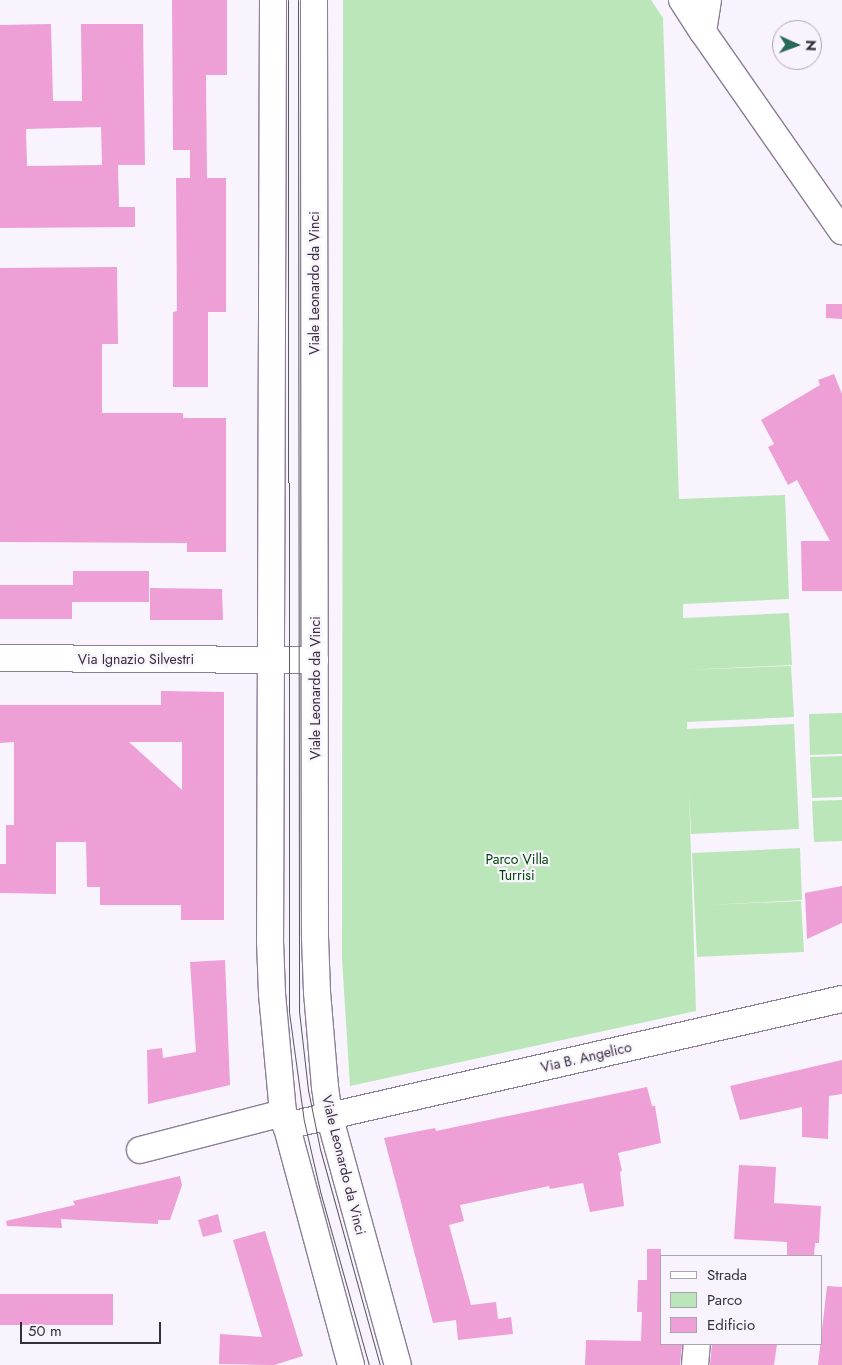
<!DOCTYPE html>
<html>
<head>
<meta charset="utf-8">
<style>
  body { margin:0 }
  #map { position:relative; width:842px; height:1365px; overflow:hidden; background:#f9f3fe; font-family:Jost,sans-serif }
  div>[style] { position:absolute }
  .green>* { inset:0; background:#bbe6b9 }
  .building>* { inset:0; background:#ed9fd6 }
  .roads { filter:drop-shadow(1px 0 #8c7e97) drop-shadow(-1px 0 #8c7e97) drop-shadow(0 1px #8c7e97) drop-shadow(0 -1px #8c7e97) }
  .minor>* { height:26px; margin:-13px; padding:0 13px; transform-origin:13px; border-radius:13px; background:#fff }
  .tram>* { height:1px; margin:-0.5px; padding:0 0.5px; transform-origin:0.5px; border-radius:0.5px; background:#5c5661 }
  span { translate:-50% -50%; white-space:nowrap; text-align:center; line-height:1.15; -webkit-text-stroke:4.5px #f9f3fe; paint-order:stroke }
  .street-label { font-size:14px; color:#352f3a }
  .park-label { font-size:14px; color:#004906 }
  .legend { position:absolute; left:660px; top:1255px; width:162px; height:90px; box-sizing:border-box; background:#f9f3fe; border:1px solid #aba5b0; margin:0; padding:6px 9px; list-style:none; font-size:15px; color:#352f3a }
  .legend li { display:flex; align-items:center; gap:10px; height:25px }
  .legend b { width:25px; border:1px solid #aba5b0 }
  .north { position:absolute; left:772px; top:20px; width:50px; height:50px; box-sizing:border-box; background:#f9f3fe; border:1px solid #aba5b0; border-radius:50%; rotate:92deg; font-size:14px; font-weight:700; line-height:20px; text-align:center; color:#352f3a }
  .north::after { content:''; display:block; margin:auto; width:18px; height:22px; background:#296957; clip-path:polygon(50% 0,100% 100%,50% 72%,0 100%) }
  .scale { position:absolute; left:20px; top:1322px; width:141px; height:22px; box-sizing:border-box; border:2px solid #352f3a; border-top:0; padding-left:6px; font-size:15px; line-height:18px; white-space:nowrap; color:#352f3a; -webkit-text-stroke:4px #f9f3fe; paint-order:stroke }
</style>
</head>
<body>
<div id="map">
  <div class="green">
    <div style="clip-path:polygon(343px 0,651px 0,663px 18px,679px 499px,785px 495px,789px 599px,683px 604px,683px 618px,789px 613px,792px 665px,685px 670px,791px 666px,794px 717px,687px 722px,687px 729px,794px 724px,799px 829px,691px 834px,689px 792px,696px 1011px,350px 1086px,342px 959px)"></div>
    <div style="clip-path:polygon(842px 713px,842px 754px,810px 755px,809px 714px)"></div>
    <div style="clip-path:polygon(842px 756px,842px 797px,812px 798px,810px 757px)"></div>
    <div style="clip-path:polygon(842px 800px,842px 841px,814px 842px,812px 801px)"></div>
    <div style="clip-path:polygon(800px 848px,802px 900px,709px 905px,801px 901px,804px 952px,697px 957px,692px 853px)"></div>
  </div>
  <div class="building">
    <div style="clip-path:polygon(172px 0,227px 0,227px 75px,206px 75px,207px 178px,226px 178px,226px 312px,208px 312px,208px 387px,173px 387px,173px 312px,177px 311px,176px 178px,190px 178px,190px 150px,173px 150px)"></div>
    <div style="clip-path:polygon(evenodd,51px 24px,53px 101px,82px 101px,81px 24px,143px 24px,145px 165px,118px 165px,119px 207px,135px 207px,135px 227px,0 228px,0 25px,51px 24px,101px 127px,102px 165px,27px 166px,26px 129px,101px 127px)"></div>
    <div style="clip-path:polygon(117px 267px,118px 344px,102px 344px,102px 413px,183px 413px,183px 418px,226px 418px,226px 552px,187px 552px,187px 543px,0 542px,0 268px)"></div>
    <div style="clip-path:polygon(826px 304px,842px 304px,842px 319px,826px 318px)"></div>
    <div style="clip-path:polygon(834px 374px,842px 394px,842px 591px,802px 591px,801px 541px,830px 541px,797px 480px,788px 485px,768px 447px,774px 444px,761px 420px,820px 385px,818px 380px)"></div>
    <div style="clip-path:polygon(73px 571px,149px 571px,149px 602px,72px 602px,72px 619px,0 619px,0 585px,73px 585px)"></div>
    <div style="clip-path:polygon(150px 588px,222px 589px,223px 620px,150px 620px)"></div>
    <div style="clip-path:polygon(evenodd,161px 691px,224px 692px,224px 920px,181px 920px,181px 905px,100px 905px,100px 887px,87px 887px,86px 842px,56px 842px,56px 894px,0 893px,0 864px,6px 864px,6px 825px,14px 825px,14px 742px,0 743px,0 705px,161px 705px,161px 691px,129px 742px,182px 742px,182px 790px,129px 742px)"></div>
    <div style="clip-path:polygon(842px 886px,842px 923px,807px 939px,805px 893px)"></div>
    <div style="clip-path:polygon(225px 960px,230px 1085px,148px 1104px,147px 1050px,162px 1048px,163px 1058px,196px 1052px,190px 962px)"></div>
    <div style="clip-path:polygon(842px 1060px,842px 1094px,829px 1096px,828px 1139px,802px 1137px,802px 1107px,740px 1120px,730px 1086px)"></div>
    <div style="clip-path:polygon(647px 1087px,652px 1106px,655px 1106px,661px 1143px,618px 1153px,622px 1171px,620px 1172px,624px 1206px,590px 1212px,583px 1183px,550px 1189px,549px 1186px,460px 1205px,464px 1221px,449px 1225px,471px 1305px,496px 1302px,498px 1319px,511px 1317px,513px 1334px,458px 1340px,456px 1320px,433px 1323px,384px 1138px,435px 1128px,436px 1131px)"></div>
    <div style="clip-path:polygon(739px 1165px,776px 1167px,774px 1203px,821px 1206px,819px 1243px,815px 1243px,814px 1256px,787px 1256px,787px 1242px,734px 1239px)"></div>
    <div style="clip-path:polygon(180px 1176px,182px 1185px,170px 1220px,158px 1220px,158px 1224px,61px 1219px,62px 1228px,7px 1226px,6px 1221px,75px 1205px,73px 1201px)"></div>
    <div style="clip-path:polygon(218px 1214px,222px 1232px,203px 1237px,198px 1220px)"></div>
    <div style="clip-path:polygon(265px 1231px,303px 1356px,274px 1365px,219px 1364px,220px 1334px,262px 1337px,233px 1240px)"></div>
    <div style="clip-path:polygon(647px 1249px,661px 1249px,661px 1344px,682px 1344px,680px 1365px,585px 1365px,586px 1340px,641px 1341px,642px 1312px,637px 1312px,638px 1280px,647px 1280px)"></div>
    <div style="clip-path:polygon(827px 1286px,842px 1287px,842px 1365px,818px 1365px)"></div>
    <div style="clip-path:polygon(0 1294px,113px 1294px,113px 1325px,0 1325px)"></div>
    <div style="clip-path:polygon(712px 1344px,777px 1344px,774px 1365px,710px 1365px)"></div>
  </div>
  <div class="roads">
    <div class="minor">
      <div style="left:273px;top:0;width:941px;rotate:90.18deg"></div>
      <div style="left:270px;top:941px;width:53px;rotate:87.8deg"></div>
      <div style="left:272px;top:994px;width:120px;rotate:84.7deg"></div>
      <div style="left:283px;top:1113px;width:261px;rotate:74.9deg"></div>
      <div style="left:314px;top:0;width:937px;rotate:89.94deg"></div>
      <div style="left:315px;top:937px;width:55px;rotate:87.9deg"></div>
      <div style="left:317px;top:992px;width:95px;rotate:85.2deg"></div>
      <div style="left:325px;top:1087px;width:28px;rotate:82deg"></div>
      <div style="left:329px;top:1115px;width:259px;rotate:74.6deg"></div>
      <div style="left:682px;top:0;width:38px;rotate:57deg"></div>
      <div style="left:708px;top:0;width:32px;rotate:99deg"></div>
      <div style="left:703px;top:32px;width:243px;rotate:55.1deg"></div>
      <div style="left:0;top:658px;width:315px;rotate:0.4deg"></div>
      <div style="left:286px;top:1126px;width:570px;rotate:-12.87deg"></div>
      <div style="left:140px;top:1150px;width:148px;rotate:-14.5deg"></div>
      <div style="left:695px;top:1365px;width:21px;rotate:-85deg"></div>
    </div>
  </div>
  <div class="tram">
    <div style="left:288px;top:0;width:1012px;rotate:89.94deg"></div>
    <div style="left:289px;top:1012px;width:110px;rotate:82.2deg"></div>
    <div style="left:304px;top:1121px;width:72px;rotate:77.1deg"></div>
    <div style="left:320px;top:1191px;width:181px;rotate:74.3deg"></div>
    <div style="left:298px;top:0;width:1011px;rotate:89.94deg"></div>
    <div style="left:299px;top:1011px;width:80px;rotate:83.5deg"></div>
    <div style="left:308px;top:1090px;width:60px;rotate:78.5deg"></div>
    <div style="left:320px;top:1149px;width:224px;rotate:74.5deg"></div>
  </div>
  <div class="street-label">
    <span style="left:314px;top:283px;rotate:-90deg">Viale Leonardo da Vinci</span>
    <span style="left:136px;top:659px">Via Ignazio Silvestri</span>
    <span style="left:315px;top:688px;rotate:-90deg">Viale Leonardo da Vinci</span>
    <span style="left:586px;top:1057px;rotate:-13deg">Via B. Angelico</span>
    <span style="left:344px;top:1165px;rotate:76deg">Viale Leonardo da Vinci</span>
  </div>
  <div class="park-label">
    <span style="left:517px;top:867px">Parco Villa<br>Turrisi</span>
  </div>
  <ul class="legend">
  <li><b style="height:6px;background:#fff"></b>Strada</li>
  <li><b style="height:14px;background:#bbe6b9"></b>Parco</li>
  <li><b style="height:14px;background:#ed9fd6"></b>Edificio</li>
  </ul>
  <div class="north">N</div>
  <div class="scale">50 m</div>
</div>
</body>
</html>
